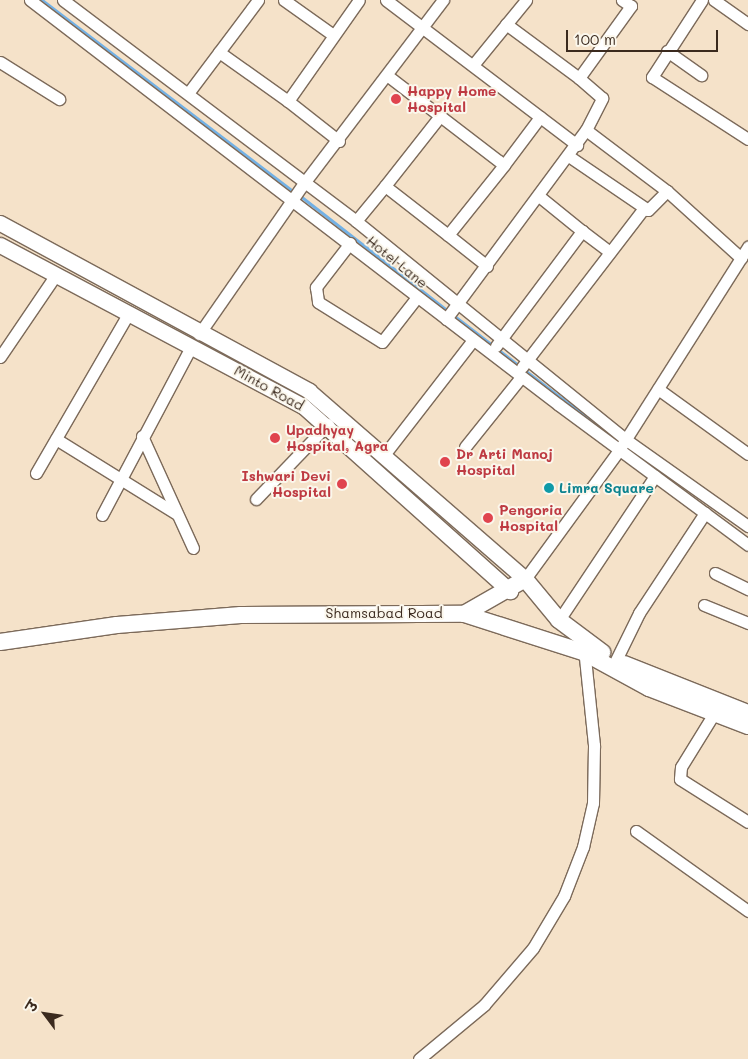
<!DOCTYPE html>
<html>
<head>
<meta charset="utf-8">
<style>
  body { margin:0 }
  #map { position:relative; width:748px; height:1059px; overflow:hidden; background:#f5e2c9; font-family:Mali,"Playpen Sans Deva",sans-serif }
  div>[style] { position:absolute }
  .stream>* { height:3px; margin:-1.5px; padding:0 1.5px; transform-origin:1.5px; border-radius:1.5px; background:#73b1e5 }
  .roads { filter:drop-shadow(1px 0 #7c6a5a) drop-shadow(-1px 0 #7c6a5a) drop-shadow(0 1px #7c6a5a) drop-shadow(0 -1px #7c6a5a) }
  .minor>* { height:11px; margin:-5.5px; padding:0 5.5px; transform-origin:5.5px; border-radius:5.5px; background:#fff }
  .tertiary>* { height:15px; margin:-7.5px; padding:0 7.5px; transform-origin:7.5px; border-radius:7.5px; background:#fff }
  .secondary>* { height:16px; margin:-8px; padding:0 8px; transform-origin:8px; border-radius:8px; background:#fff }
  .dots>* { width:14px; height:14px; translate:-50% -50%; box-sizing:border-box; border:2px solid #fbf7ec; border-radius:50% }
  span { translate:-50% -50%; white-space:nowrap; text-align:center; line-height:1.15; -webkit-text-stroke:4px #fbf7ec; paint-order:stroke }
  .health-label { font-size:14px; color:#be3a42; font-weight:700 }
  .left { translate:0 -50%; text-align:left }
  .right { translate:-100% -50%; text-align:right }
  .street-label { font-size:14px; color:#3b2a1e }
  .culture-label { font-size:14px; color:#0d838f; font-weight:700 }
  .north { position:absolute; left:20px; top:989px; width:50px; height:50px; -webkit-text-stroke:4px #fbf7ec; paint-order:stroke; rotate:301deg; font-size:14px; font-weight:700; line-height:20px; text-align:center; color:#3b2a1e }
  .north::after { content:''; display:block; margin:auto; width:18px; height:22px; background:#3b2a1e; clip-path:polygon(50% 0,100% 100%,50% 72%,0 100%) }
  .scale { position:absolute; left:566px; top:30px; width:152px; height:22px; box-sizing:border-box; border:2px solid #3b2a1e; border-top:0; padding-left:6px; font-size:15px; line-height:18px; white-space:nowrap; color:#3b2a1e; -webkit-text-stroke:4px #fbf7ec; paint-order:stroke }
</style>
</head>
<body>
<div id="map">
  <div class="stream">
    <div style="left:42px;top:0;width:317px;rotate:37.3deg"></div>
    <div style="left:299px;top:195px;width:189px;rotate:37.9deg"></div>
    <div style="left:453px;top:315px;width:194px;rotate:37.5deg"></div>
  </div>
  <div class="roads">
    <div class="minor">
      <div style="left:30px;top:0;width:666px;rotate:37.44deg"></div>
      <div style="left:559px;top:405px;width:235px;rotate:36.5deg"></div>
      <div style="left:63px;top:0;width:367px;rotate:37deg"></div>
      <div style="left:356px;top:221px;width:346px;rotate:39deg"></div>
      <div style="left:625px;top:439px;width:151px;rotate:35.3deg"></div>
      <div style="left:284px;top:0;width:60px;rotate:35.5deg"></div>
      <div style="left:386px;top:0;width:240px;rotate:37.2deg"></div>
      <div style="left:702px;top:0;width:92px;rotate:123deg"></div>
      <div style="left:652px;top:77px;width:114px;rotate:32.9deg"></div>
      <div style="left:714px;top:0;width:42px;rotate:35.2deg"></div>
      <div style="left:506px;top:24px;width:91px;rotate:36.5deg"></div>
      <div style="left:579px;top:78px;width:89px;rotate:-54.2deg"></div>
      <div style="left:631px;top:6px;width:11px;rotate:-146deg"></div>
      <div style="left:667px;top:51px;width:42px;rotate:35.2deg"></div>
      <div style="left:219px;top:52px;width:85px;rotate:35.4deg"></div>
      <div style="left:0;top:62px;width:70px;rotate:32.1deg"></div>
      <div style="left:473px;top:65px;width:84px;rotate:-50.8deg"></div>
      <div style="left:388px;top:76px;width:146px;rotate:37.5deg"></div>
      <div style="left:504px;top:165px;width:60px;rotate:-53.1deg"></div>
      <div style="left:189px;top:92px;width:115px;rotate:-53.1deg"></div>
      <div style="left:440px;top:116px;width:89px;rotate:128.2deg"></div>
      <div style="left:385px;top:186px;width:80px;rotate:37.9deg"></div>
      <div style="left:586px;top:130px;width:101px;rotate:37deg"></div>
      <div style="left:667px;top:191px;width:100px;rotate:42.2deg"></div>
      <div style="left:339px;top:141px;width:65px;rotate:-141.9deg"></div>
      <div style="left:288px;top:101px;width:123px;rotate:-54.9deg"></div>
      <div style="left:570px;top:157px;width:94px;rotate:34.2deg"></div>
      <div style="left:648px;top:210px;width:27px;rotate:-45deg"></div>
      <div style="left:356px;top:221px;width:45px;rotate:-50.4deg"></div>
      <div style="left:582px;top:231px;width:35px;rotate:37deg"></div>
      <div style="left:350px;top:243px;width:56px;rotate:127.7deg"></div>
      <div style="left:316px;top:287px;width:15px;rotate:82deg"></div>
      <div style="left:318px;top:302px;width:75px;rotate:32deg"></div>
      <div style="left:382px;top:342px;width:57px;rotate:-52.1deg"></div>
      <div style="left:487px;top:266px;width:50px;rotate:-141.5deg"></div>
      <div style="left:448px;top:235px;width:90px;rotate:-51.3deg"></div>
      <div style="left:446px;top:319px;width:235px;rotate:-53.5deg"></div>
      <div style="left:586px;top:130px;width:36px;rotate:-63deg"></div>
      <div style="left:602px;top:98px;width:30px;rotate:-139deg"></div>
      <div style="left:199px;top:334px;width:184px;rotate:-55.2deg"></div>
      <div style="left:304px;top:183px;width:230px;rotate:-52.8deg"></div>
      <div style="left:496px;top:346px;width:144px;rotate:-53.2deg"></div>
      <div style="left:582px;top:231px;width:54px;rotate:-141deg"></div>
      <div style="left:0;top:357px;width:98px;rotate:-55.8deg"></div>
      <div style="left:522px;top:367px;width:200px;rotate:-52.5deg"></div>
      <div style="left:658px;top:389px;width:111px;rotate:35.8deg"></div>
      <div style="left:142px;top:436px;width:123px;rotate:65.5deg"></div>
      <div style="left:56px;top:439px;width:142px;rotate:31.8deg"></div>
      <div style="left:465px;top:447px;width:90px;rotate:-51.3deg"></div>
      <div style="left:384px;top:455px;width:145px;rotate:-52.3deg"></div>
      <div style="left:36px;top:473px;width:184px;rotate:-59.9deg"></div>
      <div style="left:256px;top:499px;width:104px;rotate:-46.2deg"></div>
      <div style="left:102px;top:515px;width:190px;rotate:-62.1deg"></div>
      <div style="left:715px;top:573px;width:37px;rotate:26deg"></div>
      <div style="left:525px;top:579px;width:160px;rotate:-53.9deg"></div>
      <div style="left:619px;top:450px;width:241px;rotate:-57.6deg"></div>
      <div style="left:704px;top:605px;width:48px;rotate:22.2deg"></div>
      <div style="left:559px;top:620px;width:173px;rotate:-56.3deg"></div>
      <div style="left:616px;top:660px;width:52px;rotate:-63.9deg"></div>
      <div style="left:639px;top:613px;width:120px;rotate:-56.6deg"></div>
      <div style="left:718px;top:707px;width:70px;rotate:121.7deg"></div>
      <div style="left:681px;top:767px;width:12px;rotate:95deg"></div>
      <div style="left:680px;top:779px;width:80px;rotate:32.3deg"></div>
      <div style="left:636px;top:831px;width:138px;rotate:35.5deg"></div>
      <div style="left:419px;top:1059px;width:85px;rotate:-39.7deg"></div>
      <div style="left:484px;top:1005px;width:75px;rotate:-49.3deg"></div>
      <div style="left:533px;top:948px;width:61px;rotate:-59.2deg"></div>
      <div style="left:564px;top:896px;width:53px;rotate:-68.8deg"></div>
      <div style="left:583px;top:847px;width:45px;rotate:-77.2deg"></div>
      <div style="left:593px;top:803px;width:58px;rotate:-89deg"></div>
      <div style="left:594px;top:745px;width:97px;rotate:-95.9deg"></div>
    </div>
    <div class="tertiary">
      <div style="left:0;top:223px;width:352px;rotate:28.5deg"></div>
      <div style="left:309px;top:391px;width:286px;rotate:41deg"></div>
      <div style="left:0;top:245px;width:343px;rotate:28deg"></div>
      <div style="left:303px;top:406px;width:278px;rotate:41.8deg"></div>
    </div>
    <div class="secondary">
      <div style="left:464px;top:614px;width:70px;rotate:-29.8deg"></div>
      <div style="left:525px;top:579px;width:53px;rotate:50.3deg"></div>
      <div style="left:559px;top:620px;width:54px;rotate:36.7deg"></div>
      <div style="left:0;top:642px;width:118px;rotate:-8.3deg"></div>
      <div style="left:117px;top:625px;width:124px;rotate:-4.6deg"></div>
      <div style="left:241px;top:615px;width:223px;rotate:-0.3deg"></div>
      <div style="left:464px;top:614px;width:125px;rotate:17.7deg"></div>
      <div style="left:583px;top:652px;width:75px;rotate:28.6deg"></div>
      <div style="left:649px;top:688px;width:106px;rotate:21deg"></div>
      <div style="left:624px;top:664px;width:133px;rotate:21.6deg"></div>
    </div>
  </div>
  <div class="dots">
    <div style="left:396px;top:99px;background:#e0444e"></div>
    <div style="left:275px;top:438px;background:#e0444e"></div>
    <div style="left:445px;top:462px;background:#e0444e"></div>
    <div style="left:342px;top:484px;background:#e0444e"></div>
    <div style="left:549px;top:488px;background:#0f9aa8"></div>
    <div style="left:488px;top:518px;background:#e0444e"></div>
  </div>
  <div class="health-label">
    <span class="left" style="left:407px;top:99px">Happy Home<br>Hospital</span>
    <span class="left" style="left:286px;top:438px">Upadhyay<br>Hospital, Agra</span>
    <span class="left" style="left:456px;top:462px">Dr Arti Manoj<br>Hospital</span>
    <span class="right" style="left:331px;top:484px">Ishwari Devi<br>Hospital</span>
    <span class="left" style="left:499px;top:518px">Pengoria<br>Hospital</span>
  </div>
  <div class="street-label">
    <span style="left:397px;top:262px;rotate:39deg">Hotel Lane</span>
    <span style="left:269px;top:388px;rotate:29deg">Minto Road</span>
    <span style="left:384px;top:613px">Shamsabad Road</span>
  </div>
  <div class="culture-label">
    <span class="left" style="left:559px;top:488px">Limra Square</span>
  </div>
  <div class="north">उ</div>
  <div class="scale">100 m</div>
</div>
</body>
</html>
